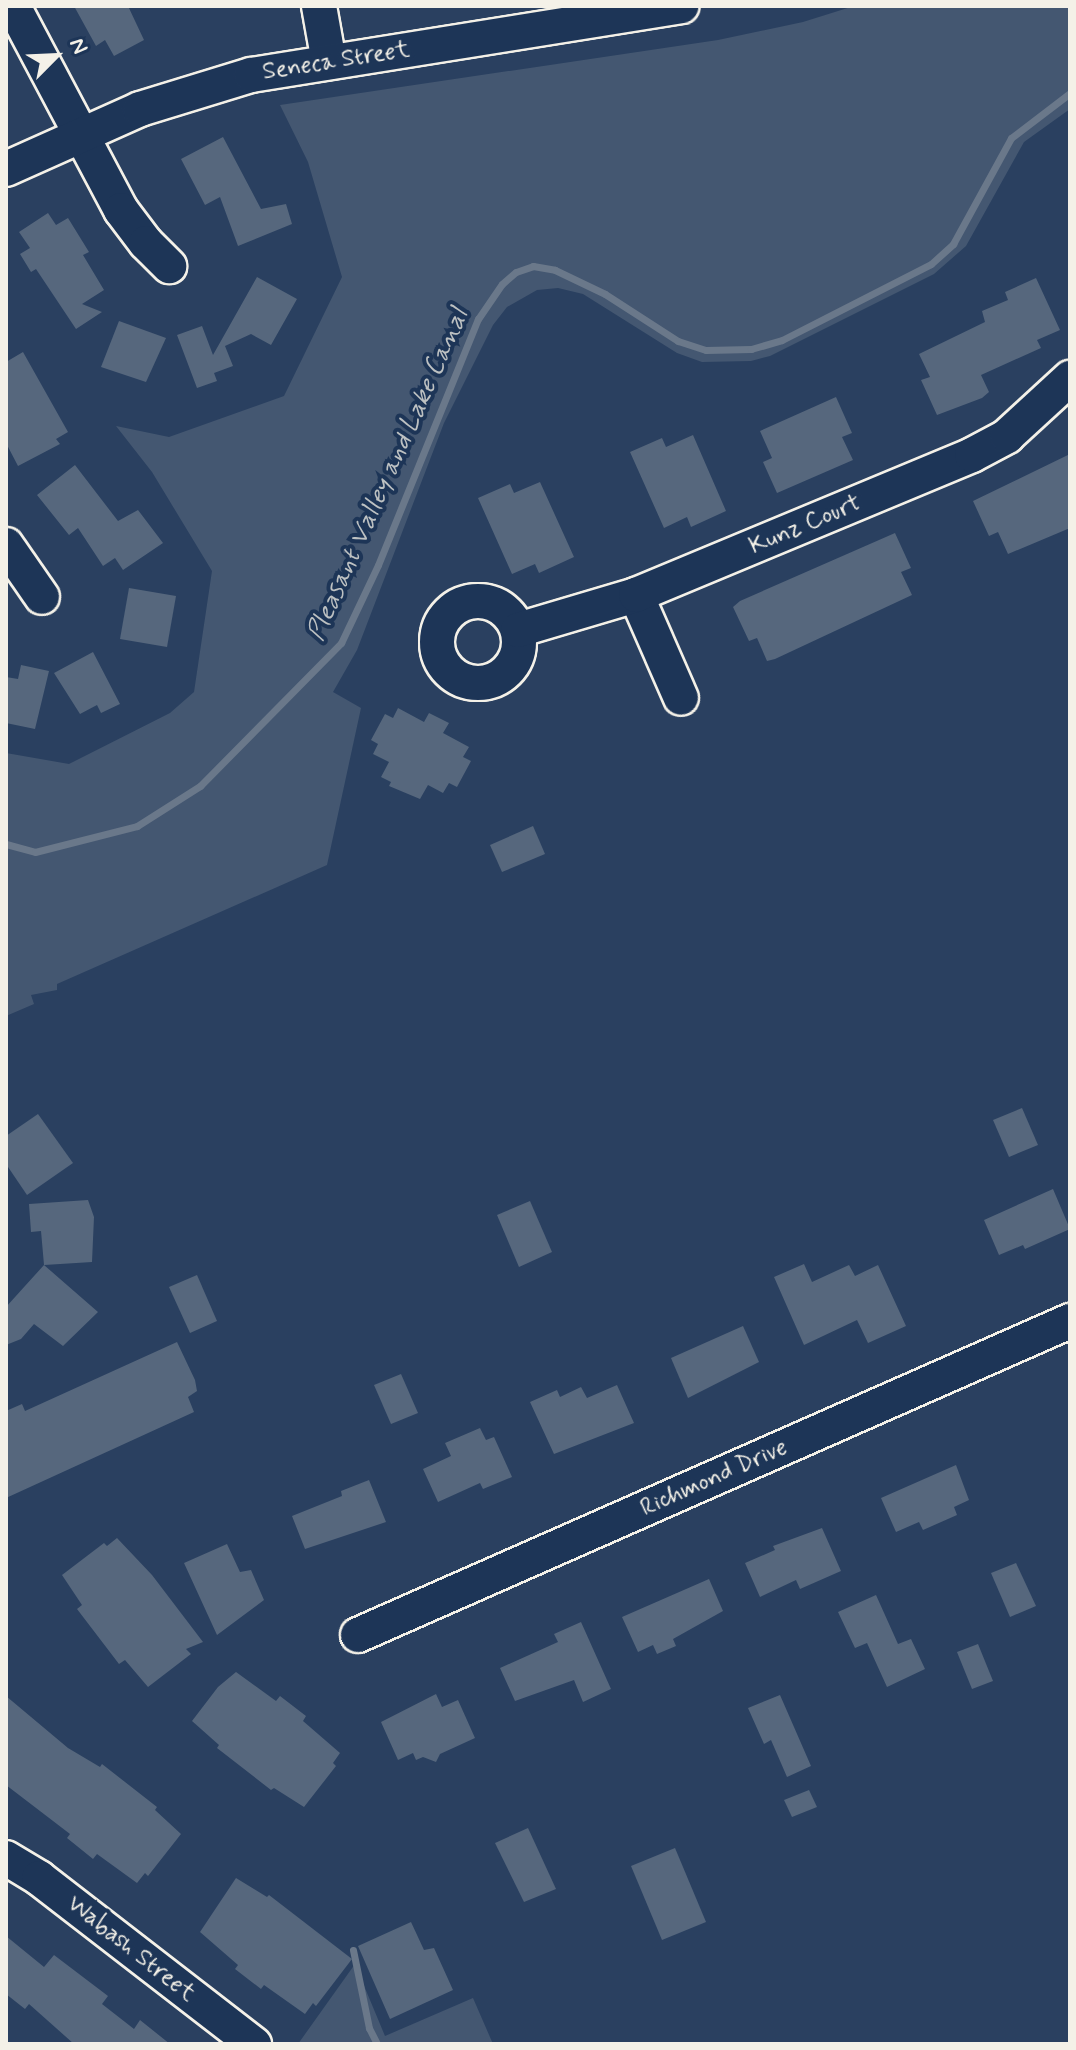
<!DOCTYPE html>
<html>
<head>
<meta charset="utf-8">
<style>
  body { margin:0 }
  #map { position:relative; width:1076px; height:2050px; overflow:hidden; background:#2a4060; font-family:Mynerve,sans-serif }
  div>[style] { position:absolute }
  .green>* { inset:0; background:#445771 }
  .stream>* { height:7px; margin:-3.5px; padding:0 3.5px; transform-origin:3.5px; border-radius:3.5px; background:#6a788a }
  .building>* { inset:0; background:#56677d }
  .roads { filter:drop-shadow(2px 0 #f4f1e8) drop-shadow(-2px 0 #f4f1e8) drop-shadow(0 2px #f4f1e8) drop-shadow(0 -2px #f4f1e8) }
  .minor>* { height:34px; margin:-17px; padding:0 17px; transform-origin:17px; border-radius:17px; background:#1d3557 }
  .minor>.ring { margin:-17px; padding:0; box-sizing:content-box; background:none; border:34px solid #1d3557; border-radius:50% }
  span { translate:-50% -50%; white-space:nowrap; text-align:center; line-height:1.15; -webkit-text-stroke:8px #1d3557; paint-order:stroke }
  .street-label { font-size:24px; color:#f4f1e8 }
  .water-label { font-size:26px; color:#bdc1c2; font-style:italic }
  .frame { position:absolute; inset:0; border:8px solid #f4f1e8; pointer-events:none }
  .north { position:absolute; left:16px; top:16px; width:80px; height:80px; -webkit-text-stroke:6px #1d3557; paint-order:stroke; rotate:66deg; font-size:22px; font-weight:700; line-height:32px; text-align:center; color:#f4f1e8 }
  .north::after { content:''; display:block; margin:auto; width:28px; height:36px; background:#f4f1e8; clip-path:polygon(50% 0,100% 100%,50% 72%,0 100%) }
</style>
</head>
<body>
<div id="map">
  <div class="green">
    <div style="clip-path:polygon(854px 6px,1070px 6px,1070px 109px,1024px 142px,966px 246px,934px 274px,770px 356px,751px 361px,702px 362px,677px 353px,583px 294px,558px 288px,537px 290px,507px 307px,493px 325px,444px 423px,357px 650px,333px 692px,361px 708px,327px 865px,57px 984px,57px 990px,31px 995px,34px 1004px,6px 1016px,6px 753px,69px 764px,170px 713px,194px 692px,212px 571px,152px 472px,116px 426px,169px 437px,284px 396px,342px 277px,308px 162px,280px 105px,718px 40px,803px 22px)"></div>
    <div style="clip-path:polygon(355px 1964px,385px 2036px,473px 1998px,493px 2044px,298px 2044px)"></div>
  </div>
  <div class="stream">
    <div style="left:6px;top:844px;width:30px;rotate:15deg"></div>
    <div style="left:35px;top:852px;width:105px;rotate:-14.3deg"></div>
    <div style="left:137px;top:826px;width:75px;rotate:-32.4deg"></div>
    <div style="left:200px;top:786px;width:201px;rotate:-45.4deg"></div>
    <div style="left:341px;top:643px;width:86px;rotate:-64.6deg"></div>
    <div style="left:378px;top:565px;width:266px;rotate:-67.9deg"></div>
    <div style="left:478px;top:319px;width:42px;rotate:-55.6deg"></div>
    <div style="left:502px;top:284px;width:18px;rotate:-41deg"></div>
    <div style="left:516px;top:272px;width:18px;rotate:-19deg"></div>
    <div style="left:533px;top:266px;width:22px;rotate:10deg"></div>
    <div style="left:555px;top:270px;width:55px;rotate:25.6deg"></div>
    <div style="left:605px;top:294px;width:87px;rotate:32.8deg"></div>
    <div style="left:678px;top:341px;width:29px;rotate:18deg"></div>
    <div style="left:706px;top:350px;width:45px;rotate:-1.3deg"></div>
    <div style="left:751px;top:349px;width:32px;rotate:-16deg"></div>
    <div style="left:782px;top:340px;width:167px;rotate:-27deg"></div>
    <div style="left:931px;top:264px;width:30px;rotate:-42deg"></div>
    <div style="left:953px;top:244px;width:121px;rotate:-61.3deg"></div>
    <div style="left:1011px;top:138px;width:74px;rotate:-37.3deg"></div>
    <div style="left:353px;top:1950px;width:80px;rotate:78.4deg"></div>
    <div style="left:369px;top:2028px;width:18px;rotate:63deg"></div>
  </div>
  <div class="building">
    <div style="clip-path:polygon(74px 6px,128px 6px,144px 40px,114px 56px,105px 40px,96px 46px)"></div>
    <div style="clip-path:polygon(223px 137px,261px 209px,286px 204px,292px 224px,238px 246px,220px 197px,205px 205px,181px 159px)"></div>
    <div style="clip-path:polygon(48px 213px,56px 225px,68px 218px,89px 252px,83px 255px,104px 290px,82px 304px,102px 312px,76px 329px,36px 269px,31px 272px,20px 254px,30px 248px,19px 232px)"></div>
    <div style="clip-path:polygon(257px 277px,297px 299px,271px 345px,251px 334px,225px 346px,233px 366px,214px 373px,217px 381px,197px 388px,177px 335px,202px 326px,213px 355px)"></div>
    <div style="clip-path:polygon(1036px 278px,1060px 330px,1037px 340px,1041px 348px,981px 375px,989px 392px,982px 398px,937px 415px,921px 380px,930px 377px,919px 354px,985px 322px,982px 311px,1008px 300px,1005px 292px)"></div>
    <div style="clip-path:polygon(119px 321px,166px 338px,146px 382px,101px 367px)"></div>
    <div style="clip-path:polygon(23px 352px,68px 432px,56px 439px,60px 444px,18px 466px,6px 443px,6px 362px)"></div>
    <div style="clip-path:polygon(836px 397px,852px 433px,842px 437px,853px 460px,777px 493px,763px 462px,772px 458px,760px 431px)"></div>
    <div style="clip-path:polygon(693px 435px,726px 511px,691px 527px,687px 517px,664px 528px,630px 452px,662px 438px,666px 447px)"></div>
    <div style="clip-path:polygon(1070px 454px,1070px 528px,1008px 554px,998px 532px,989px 536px,973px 501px)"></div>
    <div style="clip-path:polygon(75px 465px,118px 521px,138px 510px,163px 543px,123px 570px,115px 558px,103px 566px,78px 528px,69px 535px,37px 495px)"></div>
    <div style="clip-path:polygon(540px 482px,574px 557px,539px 573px,535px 564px,512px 574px,478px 498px,510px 484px,514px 493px)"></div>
    <div style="clip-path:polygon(895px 533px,911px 568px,901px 572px,912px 595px,775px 659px,767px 661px,757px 638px,749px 641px,733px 607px,740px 601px)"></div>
    <div style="clip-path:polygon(129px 588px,176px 596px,167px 647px,120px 639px)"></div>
    <div style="clip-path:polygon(93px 652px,120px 704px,101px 713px,97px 705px,80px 714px,54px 673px)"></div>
    <div style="clip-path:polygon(21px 665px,49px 671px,35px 729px,6px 723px,6px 677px,18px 679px)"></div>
    <div style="clip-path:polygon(398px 708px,424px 722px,429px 713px,449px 723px,443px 733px,469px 747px,463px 757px,471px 761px,457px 787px,449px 783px,443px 793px,428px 785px,420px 799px,389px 786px,391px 782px,381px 777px,389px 762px,373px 754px,378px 744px,371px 740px,385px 714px,393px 718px)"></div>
    <div style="clip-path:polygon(533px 826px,545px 854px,502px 872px,490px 845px)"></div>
    <div style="clip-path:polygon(1022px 1108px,1038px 1145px,1009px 1157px,993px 1120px)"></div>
    <div style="clip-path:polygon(38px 1114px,73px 1163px,27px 1195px,6px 1164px,6px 1136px)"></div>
    <div style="clip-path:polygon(1053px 1189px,1070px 1229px,1025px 1249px,1023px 1245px,999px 1255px,984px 1220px)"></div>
    <div style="clip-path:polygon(88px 1200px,94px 1217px,92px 1262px,44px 1265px,98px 1312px,63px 1346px,34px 1324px,21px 1339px,6px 1345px,6px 1307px,44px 1265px,41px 1231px,31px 1232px,29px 1204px)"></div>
    <div style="clip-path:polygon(530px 1201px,552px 1252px,519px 1267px,497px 1215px)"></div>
    <div style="clip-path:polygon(804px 1264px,812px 1282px,849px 1265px,855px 1276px,878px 1265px,906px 1326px,868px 1343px,857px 1320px,804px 1345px,774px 1277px)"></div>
    <div style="clip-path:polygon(197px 1275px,217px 1321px,190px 1333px,169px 1287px)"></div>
    <div style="clip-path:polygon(743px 1326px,759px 1362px,688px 1398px,671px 1358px)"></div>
    <div style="clip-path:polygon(177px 1342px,195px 1380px,197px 1391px,188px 1397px,194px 1412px,6px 1498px,6px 1411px,22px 1404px,25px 1411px)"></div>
    <div style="clip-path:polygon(401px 1374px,418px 1413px,391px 1424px,374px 1385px)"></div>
    <div style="clip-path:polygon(617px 1385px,634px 1423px,554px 1454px,530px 1402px,557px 1390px,560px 1397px,581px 1387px,587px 1398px)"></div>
    <div style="clip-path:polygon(480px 1428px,486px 1440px,494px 1437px,512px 1477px,483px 1489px,480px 1483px,438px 1502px,423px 1469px,451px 1456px,445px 1443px)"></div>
    <div style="clip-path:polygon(956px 1465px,969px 1500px,954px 1507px,957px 1515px,923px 1530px,919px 1522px,896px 1532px,881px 1498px)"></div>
    <div style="clip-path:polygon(369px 1480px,386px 1522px,305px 1549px,292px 1516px,342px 1496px,341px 1491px)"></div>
    <div style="clip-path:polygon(822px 1528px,841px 1571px,800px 1589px,796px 1580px,760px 1597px,745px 1563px,775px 1550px,773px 1546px)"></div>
    <div style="clip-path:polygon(117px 1538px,152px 1575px,203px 1642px,186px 1649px,191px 1654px,148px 1687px,125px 1660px,119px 1664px,77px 1609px,82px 1605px,62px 1575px,104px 1543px,107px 1546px)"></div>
    <div style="clip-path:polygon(227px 1544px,240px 1572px,251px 1570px,264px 1600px,217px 1635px,184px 1563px)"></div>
    <div style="clip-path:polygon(1016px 1563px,1036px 1606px,1010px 1617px,991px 1573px)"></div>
    <div style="clip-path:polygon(709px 1579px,723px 1611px,673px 1639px,676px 1646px,657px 1654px,653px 1645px,638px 1652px,622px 1617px)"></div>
    <div style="clip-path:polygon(876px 1595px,898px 1644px,911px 1639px,925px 1669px,887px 1687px,867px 1643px,855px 1648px,838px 1612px)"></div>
    <div style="clip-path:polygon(581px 1622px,611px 1689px,583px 1702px,574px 1680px,515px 1701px,500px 1668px,558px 1642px,554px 1634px)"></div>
    <div style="clip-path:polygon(978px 1644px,993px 1681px,972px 1689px,957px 1652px)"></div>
    <div style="clip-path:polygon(236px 1672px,276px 1701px,280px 1696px,306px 1716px,303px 1721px,340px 1753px,333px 1763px,336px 1766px,304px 1807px,274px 1788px,271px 1790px,217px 1748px,219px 1745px,192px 1721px,218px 1687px)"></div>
    <div style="clip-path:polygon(436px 1694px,442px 1707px,458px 1700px,475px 1738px,440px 1754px,436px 1762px,423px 1757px,416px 1760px,413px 1753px,398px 1760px,381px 1722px)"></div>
    <div style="clip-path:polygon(780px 1695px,811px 1766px,787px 1777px,771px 1740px,764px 1744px,748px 1708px)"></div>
    <div style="clip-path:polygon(6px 1696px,68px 1748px,100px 1767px,102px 1764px,157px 1807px,155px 1810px,181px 1834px,148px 1876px,145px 1873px,137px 1883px,97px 1854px,93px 1859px,67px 1838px,70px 1834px,6px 1785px)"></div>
    <div style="clip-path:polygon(809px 1790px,817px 1807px,792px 1817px,784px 1800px)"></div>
    <div style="clip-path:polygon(528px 1828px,556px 1889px,524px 1902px,495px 1843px)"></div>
    <div style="clip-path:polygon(675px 1848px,706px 1922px,662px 1940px,631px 1866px)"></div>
    <div style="clip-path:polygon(236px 1878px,267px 1897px,269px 1895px,352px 1959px,316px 2006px,313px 2003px,305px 2014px,264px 1985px,261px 1989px,235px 1969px,238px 1965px,200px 1932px)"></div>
    <div style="clip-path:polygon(411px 1922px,424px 1950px,434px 1948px,453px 1990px,390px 2019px,358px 1946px)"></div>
    <div style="clip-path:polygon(6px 1936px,44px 1967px,54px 1955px,108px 1996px,102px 2004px,134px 2029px,140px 2020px,170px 2044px,74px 2044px,29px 2004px,25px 2009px,6px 1994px)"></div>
  </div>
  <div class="roads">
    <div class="minor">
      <div style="left:13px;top:6px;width:231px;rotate:62.1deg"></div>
      <div style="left:121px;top:210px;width:41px;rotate:52.9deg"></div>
      <div style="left:146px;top:243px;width:33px;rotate:45deg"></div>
      <div style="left:319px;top:6px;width:57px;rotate:79.9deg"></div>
      <div style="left:6px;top:169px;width:147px;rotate:-24.1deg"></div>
      <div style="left:140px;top:109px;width:116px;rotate:-17deg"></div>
      <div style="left:251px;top:75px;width:436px;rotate:-9.1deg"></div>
      <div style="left:6px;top:545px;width:63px;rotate:55.3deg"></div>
      <div style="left:636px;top:595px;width:112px;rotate:66.4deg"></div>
      <div class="ring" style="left:437px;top:601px;width:48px;height:48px"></div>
      <div style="left:518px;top:630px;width:123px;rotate:-16.5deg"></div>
      <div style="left:636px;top:595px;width:364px;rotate:-22.6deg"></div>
      <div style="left:972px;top:455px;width:40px;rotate:-28deg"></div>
      <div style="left:1007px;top:436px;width:86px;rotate:-42.6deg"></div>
      <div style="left:358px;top:1635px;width:778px;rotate:-23.8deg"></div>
      <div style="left:6px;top:1858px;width:39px;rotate:31deg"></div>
      <div style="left:39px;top:1878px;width:272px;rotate:37.7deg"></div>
    </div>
  </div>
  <div class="street-label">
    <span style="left:336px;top:61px;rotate:-9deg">Seneca Street</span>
    <span style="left:805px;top:525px;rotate:-23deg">Kunz Court</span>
    <span style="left:714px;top:1478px;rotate:-24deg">Richmond Drive</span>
    <span style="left:131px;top:1949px;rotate:38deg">Wabash Street</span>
  </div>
  <div class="water-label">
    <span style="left:389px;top:475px;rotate:-66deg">Pleasant Valley and Lake Canal</span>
  </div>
  <div class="frame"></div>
  <div class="north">N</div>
</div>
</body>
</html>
